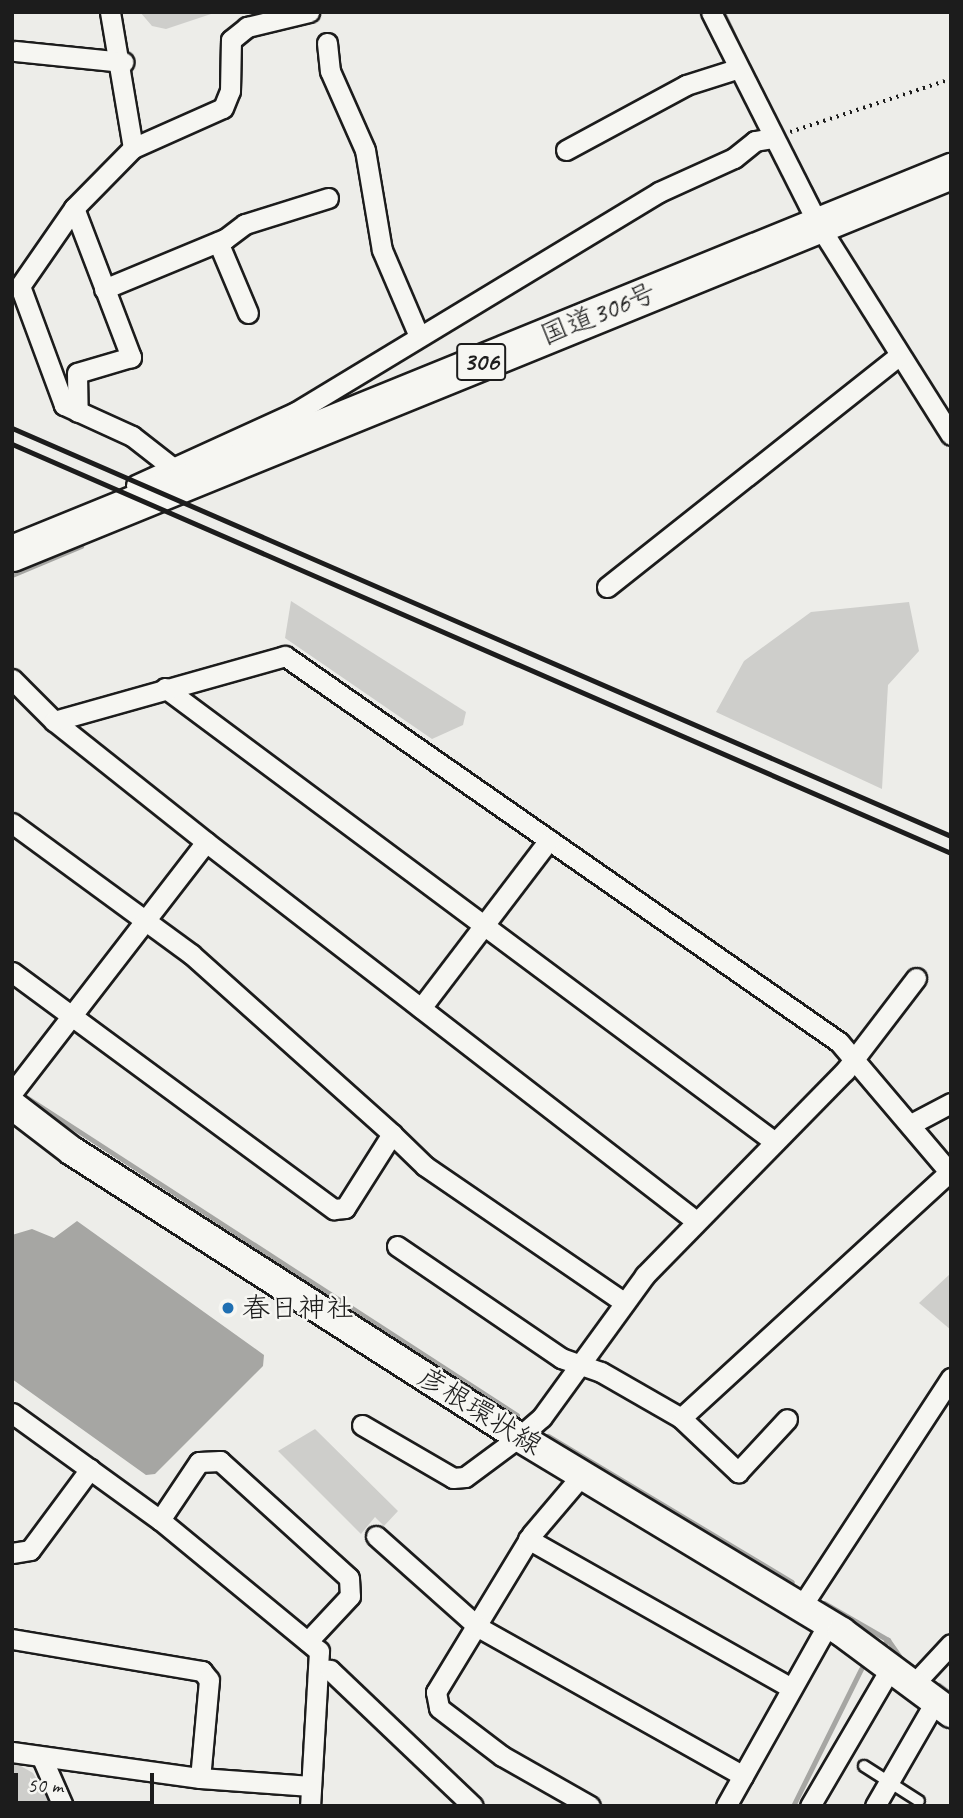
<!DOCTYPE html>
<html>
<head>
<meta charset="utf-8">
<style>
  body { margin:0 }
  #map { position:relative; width:963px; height:1818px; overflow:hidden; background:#edede9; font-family:Caveat,"Klee One",sans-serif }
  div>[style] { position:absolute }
  .green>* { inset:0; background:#cececb }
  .water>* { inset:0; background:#a6a6a3 }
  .stream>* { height:5px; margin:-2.5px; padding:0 2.5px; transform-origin:2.5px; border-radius:2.5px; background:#a6a6a3 }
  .path>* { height:3.5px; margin-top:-1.75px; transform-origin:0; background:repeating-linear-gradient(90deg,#1c1c1c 0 2px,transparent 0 7px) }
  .roads { filter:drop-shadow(2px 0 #1c1c1c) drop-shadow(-2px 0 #1c1c1c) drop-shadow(0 2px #1c1c1c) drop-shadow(0 -2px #1c1c1c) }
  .lane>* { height:10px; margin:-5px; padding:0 5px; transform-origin:5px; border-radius:5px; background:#f6f6f2 }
  .street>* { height:19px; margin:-9.5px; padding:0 9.5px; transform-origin:9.5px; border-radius:9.5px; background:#f6f6f2 }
  .secondary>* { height:28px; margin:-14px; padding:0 14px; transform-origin:14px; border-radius:14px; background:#f6f6f2 }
  .highway>* { height:35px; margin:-17.5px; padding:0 17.5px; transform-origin:17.5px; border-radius:17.5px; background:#f6f6f2 }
  .rail>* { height:5px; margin:-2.5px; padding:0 2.5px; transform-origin:2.5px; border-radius:2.5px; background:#1c1c1c }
  .dots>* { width:19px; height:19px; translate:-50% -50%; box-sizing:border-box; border:4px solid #f6f6f2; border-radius:50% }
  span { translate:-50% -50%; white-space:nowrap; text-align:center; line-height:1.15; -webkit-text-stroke:5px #f6f6f2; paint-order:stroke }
  .shield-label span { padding:2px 5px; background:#f6f6f2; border:2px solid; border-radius:5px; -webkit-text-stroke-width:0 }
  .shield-label { font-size:26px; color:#1c1c1c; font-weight:700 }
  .street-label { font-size:28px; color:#1c1c1c }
  .poi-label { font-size:28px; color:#1c1c1c }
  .left { translate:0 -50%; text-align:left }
  .frame { position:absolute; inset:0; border:14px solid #1c1c1c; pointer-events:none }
  .scale { position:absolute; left:14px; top:1773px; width:140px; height:32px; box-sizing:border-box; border:4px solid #1c1c1c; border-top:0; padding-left:9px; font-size:21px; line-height:24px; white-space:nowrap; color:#1c1c1c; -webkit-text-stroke:5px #f6f6f2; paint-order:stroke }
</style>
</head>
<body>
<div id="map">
  <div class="green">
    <div style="clip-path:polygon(140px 12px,217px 12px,166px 29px,152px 26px)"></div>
    <div style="clip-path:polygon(291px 601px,466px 712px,463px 725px,432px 739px,285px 638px)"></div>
    <div style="clip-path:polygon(909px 602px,919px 651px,888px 685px,882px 789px,716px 712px,744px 661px,811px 612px)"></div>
    <div style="clip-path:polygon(951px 1273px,951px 1330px,919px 1303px)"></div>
    <div style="clip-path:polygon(315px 1429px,398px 1511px,384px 1526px,375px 1517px,361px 1534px,278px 1451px)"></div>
    <div style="clip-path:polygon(12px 1761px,33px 1773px,50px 1801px,47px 1806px,12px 1806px)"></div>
  </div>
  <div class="water">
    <div style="clip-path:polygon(77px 1221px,264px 1355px,263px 1366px,155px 1474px,146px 1475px,12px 1379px,12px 1235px,32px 1229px,54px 1238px)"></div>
  </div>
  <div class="stream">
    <div style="left:723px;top:12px;width:29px;rotate:65deg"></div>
    <div style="left:810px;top:187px;width:15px;rotate:62deg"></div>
    <div style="left:12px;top:575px;width:75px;rotate:-22.8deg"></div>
    <div style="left:26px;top:1097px;width:585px;rotate:32.93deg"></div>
    <div style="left:548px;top:1436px;width:284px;rotate:30.9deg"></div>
    <div style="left:824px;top:1603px;width:74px;rotate:30deg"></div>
    <div style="left:888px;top:1640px;width:7px;rotate:135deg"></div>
    <div style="left:888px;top:1640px;width:21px;rotate:55deg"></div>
    <div style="left:939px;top:1685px;width:15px;rotate:37deg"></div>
    <div style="left:793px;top:1806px;width:153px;rotate:-63.6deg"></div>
  </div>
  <div class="path">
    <div style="left:790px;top:132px;width:169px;rotate:-18.2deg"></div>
  </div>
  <div class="roads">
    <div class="lane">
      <div style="left:864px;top:1766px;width:65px;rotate:32.5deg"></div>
    </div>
    <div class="street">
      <div style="left:110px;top:12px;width:138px;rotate:80.4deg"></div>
      <div style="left:711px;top:12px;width:237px;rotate:63.2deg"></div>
      <div style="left:818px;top:224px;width:249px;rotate:57.8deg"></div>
      <div style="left:327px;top:43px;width:28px;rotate:84deg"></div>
      <div style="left:330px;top:71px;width:86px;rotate:66.1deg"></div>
      <div style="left:365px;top:150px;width:101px;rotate:80.4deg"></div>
      <div style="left:382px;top:250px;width:91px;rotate:66.8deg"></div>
      <div style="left:15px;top:51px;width:109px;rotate:5.8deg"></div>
      <div style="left:566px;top:150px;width:136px;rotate:-28.4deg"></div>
      <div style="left:686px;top:85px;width:52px;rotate:-17.7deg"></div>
      <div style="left:74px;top:208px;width:160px;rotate:69.1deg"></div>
      <div style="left:131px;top:357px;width:56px;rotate:163.5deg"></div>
      <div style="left:77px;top:373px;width:39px;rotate:89deg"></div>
      <div style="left:218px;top:242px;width:77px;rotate:67.1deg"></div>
      <div style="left:104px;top:289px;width:131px;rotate:-22.5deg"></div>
      <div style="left:225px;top:239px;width:25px;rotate:-37deg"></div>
      <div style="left:245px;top:224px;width:87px;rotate:-17.4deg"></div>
      <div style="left:173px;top:468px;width:52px;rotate:-142deg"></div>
      <div style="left:132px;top:436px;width:75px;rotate:-155.5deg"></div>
      <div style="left:64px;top:405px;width:127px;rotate:-110.3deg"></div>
      <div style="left:20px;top:286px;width:95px;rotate:-55.3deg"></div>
      <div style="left:74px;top:208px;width:84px;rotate:-45.5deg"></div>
      <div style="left:133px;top:148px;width:98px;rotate:-24deg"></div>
      <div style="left:223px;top:108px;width:18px;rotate:-68deg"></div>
      <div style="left:230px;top:91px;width:51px;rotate:-88.9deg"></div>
      <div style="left:231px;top:40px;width:21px;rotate:-39deg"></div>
      <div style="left:247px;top:27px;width:64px;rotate:-13.6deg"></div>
      <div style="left:136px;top:485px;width:176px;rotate:-24.5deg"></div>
      <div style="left:296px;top:412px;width:424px;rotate:-31.2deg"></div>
      <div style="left:659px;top:192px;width:82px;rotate:-24.4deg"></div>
      <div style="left:734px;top:158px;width:27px;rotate:-39deg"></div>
      <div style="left:755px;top:141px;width:17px;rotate:-10deg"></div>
      <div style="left:607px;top:587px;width:370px;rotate:-38.4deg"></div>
      <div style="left:12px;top:679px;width:59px;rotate:45deg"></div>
      <div style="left:54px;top:721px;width:194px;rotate:38.5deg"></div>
      <div style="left:206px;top:842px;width:619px;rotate:37.72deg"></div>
      <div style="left:165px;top:688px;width:760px;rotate:36.66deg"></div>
      <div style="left:54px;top:721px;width:240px;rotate:-15.7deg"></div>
      <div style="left:285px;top:656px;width:675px;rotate:34.87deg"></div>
      <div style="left:839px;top:1042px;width:173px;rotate:49.7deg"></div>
      <div style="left:12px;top:823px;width:222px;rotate:36.2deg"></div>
      <div style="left:191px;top:954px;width:270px;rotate:41.8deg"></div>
      <div style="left:12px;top:972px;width:400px;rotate:36.4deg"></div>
      <div style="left:334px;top:1209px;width:11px;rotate:-5deg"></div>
      <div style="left:345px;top:1208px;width:88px;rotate:-57.6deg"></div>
      <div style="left:392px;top:1134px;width:46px;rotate:44.1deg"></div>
      <div style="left:425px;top:1166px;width:242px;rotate:34.4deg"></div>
      <div style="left:421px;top:1008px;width:211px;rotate:-52.7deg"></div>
      <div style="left:12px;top:1093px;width:317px;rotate:-52.3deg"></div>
      <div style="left:913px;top:1123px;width:43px;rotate:-27.8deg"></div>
      <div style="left:397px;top:1246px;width:199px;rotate:34.3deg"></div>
      <div style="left:561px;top:1358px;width:42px;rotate:19.3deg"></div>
      <div style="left:601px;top:1372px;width:92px;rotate:29.9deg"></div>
      <div style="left:681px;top:1418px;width:364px;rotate:-42.5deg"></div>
      <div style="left:12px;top:1413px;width:183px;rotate:35.9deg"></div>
      <div style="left:160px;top:1520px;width:206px;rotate:39.5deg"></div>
      <div style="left:319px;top:1651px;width:155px;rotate:93.3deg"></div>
      <div style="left:681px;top:1418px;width:79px;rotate:43.5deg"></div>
      <div style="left:738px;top:1472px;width:72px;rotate:-47.2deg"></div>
      <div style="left:362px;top:1425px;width:105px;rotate:30.2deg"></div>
      <div style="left:453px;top:1478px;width:12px;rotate:-5deg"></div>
      <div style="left:465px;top:1477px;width:67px;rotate:-36.5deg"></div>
      <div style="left:519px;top:1437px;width:30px;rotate:-41deg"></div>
      <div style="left:542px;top:1417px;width:175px;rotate:-54deg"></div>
      <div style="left:645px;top:1275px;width:286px;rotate:-45.6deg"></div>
      <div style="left:845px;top:1071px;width:117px;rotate:-52.6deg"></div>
      <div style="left:582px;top:1475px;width:77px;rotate:130.3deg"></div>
      <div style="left:532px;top:1534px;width:185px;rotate:121.3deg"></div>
      <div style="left:436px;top:1692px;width:16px;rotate:79deg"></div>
      <div style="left:439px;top:1708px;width:79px;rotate:37.3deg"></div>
      <div style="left:502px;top:1756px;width:101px;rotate:29.6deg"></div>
      <div style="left:160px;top:1520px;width:70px;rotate:-56.1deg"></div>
      <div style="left:199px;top:1462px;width:21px;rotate:-3deg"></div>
      <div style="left:220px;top:1461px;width:174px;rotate:42.2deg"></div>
      <div style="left:349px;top:1578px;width:18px;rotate:87deg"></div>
      <div style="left:350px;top:1596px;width:62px;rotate:133deg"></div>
      <div style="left:376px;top:1536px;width:137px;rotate:41.7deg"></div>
      <div style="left:478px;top:1627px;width:304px;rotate:29.3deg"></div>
      <div style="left:528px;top:1539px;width:302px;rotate:29.5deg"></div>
      <div style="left:12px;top:1553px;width:18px;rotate:-9deg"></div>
      <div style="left:30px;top:1550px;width:101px;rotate:-53.5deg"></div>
      <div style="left:801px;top:1607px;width:274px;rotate:-56.8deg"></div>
      <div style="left:12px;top:1639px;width:193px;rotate:9.6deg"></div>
      <div style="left:202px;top:1671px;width:11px;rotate:52deg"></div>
      <div style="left:209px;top:1680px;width:98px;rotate:95.2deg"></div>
      <div style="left:319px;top:1669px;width:11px;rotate:5deg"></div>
      <div style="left:330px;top:1670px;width:197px;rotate:43.6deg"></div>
      <div style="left:912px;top:1686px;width:57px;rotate:-47.1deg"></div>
      <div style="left:12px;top:1752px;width:190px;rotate:7.9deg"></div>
      <div style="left:200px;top:1778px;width:111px;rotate:4.1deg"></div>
      <div style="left:42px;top:1758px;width:52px;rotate:66.4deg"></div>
      <div style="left:726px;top:1806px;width:209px;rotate:-60.7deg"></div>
      <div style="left:810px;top:1806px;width:159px;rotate:-59.7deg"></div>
      <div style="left:875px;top:1806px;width:120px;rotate:-60deg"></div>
    </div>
    <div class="secondary">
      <div style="left:12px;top:1105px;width:76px;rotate:37.5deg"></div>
      <div style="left:72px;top:1151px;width:531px;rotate:32.61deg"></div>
      <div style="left:519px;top:1437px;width:377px;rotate:31.1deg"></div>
      <div style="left:842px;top:1632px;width:136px;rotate:36.6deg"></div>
    </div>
    <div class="highway">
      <div style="left:12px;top:553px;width:1014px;rotate:-22.14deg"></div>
    </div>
  </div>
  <div class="rail">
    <div style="left:12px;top:428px;width:1024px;rotate:23.49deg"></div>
    <div style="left:12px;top:444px;width:1024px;rotate:23.54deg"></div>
  </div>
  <div class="dots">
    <div style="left:228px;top:1308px;background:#1f6fb2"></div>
  </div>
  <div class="shield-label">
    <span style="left:481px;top:362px">306</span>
  </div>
  <div class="street-label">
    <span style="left:598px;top:314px;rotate:-22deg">国道306号</span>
    <span style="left:480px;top:1411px;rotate:32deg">彦根環状線</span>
  </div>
  <div class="poi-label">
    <span class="left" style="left:242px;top:1308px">春日神社</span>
  </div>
  <div class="frame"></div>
  <div class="scale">50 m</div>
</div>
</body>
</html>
